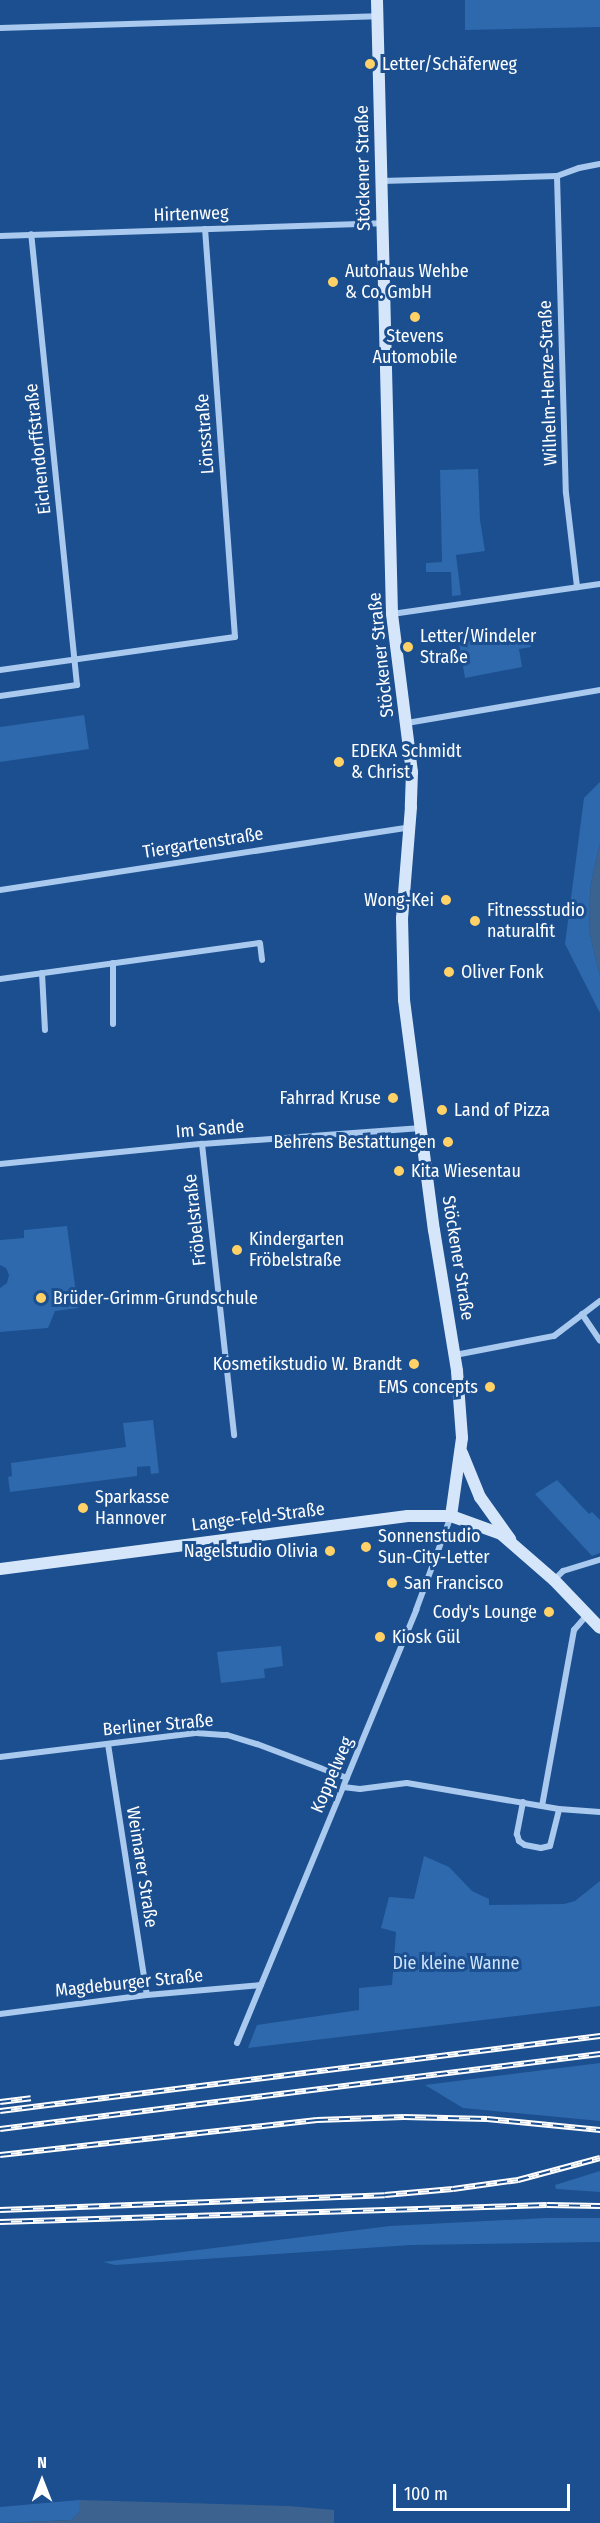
<!DOCTYPE html>
<html>
<head>
<meta charset="utf-8">
<style>
  body { margin:0 }
  #map { position:relative; width:600px; height:2523px; overflow:hidden; background:#1b4f8f; font-family:"Fira Sans Condensed",sans-serif }
  div>[style] { position:absolute }
  .green>* { inset:0; background:#2e69ad }
  .water>* { inset:0; background:#3c6290 }
  .street>* { height:6px; margin:-3px; padding:0 3px; transform-origin:3px; border-radius:3px; background:#a9c9ee }
  .secondary>* { height:12px; margin:-6px; padding:0 6px; transform-origin:6px; border-radius:6px; background:#d6e6fa }
  .rail>* { height:6px; margin-top:-3px; transform-origin:0; background:repeating-linear-gradient(90deg,#1b4f8f 0 11px,#fff 0 22px); box-sizing:border-box; border-block:2px solid #fff }
  .dots>* { width:16px; height:16px; translate:-50% -50%; box-sizing:border-box; border:3px solid #1b4f8f; border-radius:50% }
  span { translate:-50% -50%; white-space:nowrap; text-align:center; line-height:1.15; -webkit-text-stroke:6px #1b4f8f; paint-order:stroke }
  .poi-label { font-size:18px; color:#fff }
  .left { translate:0 -50%; text-align:left }
  .right { translate:-100% -50%; text-align:right }
  .street-label { font-size:18px; color:#fff }
  .park-label { font-size:18px; color:#cfe3fa }
  .north { position:absolute; left:12px; top:2451px; width:60px; height:60px; -webkit-text-stroke:4px #1b4f8f; paint-order:stroke; rotate:0deg; font-size:16px; font-weight:700; line-height:24px; text-align:center; color:#fff }
  .north::after { content:''; display:block; margin:auto; width:21px; height:27px; background:#fff; clip-path:polygon(50% 0,100% 100%,50% 72%,0 100%) }
  .scale { position:absolute; left:393px; top:2484px; width:177px; height:27px; box-sizing:border-box; border:3px solid #fff; border-top:0; padding-left:8px; font-size:18px; line-height:21px; white-space:nowrap; color:#fff; -webkit-text-stroke:4px #1b4f8f; paint-order:stroke }
</style>
</head>
<body>
<div id="map">
  <div class="green">
    <div style="clip-path:polygon(465px 0,600px 0,600px 27px,465px 30px)"></div>
    <div style="clip-path:polygon(478px 469px,480px 520px,485px 551px,456px 555px,461px 595px,452px 596px,451px 572px,426px 572px,426px 563px,442px 562px,440px 470px)"></div>
    <div style="clip-path:polygon(528px 631px,531px 647px,519px 649px,522px 667px,465px 678px,459px 643px)"></div>
    <div style="clip-path:polygon(84px 715px,89px 749px,0 762px,0 727px)"></div>
    <div style="clip-path:polygon(600px 782px,600px 843px,591px 883px,589px 908px,590px 935px,600px 976px,600px 1013px,565px 944px,584px 798px)"></div>
    <div style="clip-path:polygon(67px 1226px,78px 1308px,55px 1311px,48px 1328px,0 1332px,0 1288px,7px 1283px,9px 1275px,6px 1268px,0 1265px,0 1240px,24px 1238px,24px 1230px)"></div>
    <div style="clip-path:polygon(153px 1420px,159px 1473px,151px 1474px,150px 1466px,137px 1467px,137px 1476px,10px 1492px,8px 1477px,12px 1476px,11px 1463px,126px 1447px,123px 1423px)"></div>
    <div style="clip-path:polygon(557px 1480px,589px 1514px,592px 1512px,600px 1520px,600px 1553px,592px 1556px,535px 1494px)"></div>
    <div style="clip-path:polygon(281px 1646px,283px 1666px,264px 1669px,265px 1678px,221px 1683px,217px 1652px)"></div>
    <div style="clip-path:polygon(424px 1856px,449px 1867px,472px 1891px,489px 1899px,489px 1905px,564px 1904px,575px 1901px,600px 1881px,600px 2006px,248px 2048px,257px 2025px,359px 2010px,359px 1988px,392px 1985px,396px 1932px,381px 1928px,389px 1897px,414px 1899px)"></div>
    <div style="clip-path:polygon(600px 2063px,600px 2121px,463px 2108px,425px 2085px)"></div>
    <div style="clip-path:polygon(600px 2171px,600px 2192px,556px 2189px,555px 2185px)"></div>
    <div style="clip-path:polygon(546px 2218px,600px 2218px,600px 2242px,411px 2245px,115px 2265px,103px 2262px,390px 2226px)"></div>
    <div style="clip-path:polygon(79px 2500px,79px 2512px,72px 2520px,0 2523px,0 2507px)"></div>
  </div>
  <div class="water">
    <div style="clip-path:polygon(600px 843px,600px 976px,590px 935px,589px 908px,591px 883px)"></div>
    <div style="clip-path:polygon(79px 2500px,289px 2506px,334px 2510px,334px 2523px,0 2523px,72px 2520px,79px 2512px)"></div>
  </div>
  <div class="street">
    <div style="left:0;top:28px;width:377px;rotate:-1.8deg"></div>
    <div style="left:557px;top:176px;width:317px;rotate:88.4deg"></div>
    <div style="left:566px;top:493px;width:95px;rotate:83.3deg"></div>
    <div style="left:381px;top:181px;width:176px;rotate:-1.6deg"></div>
    <div style="left:557px;top:176px;width:23px;rotate:-20deg"></div>
    <div style="left:579px;top:168px;width:21px;rotate:-11deg"></div>
    <div style="left:0;top:236px;width:382px;rotate:-1.9deg"></div>
    <div style="left:392px;top:614px;width:210px;rotate:-8.2deg"></div>
    <div style="left:0;top:670px;width:237px;rotate:-8deg"></div>
    <div style="left:235px;top:637px;width:409px;rotate:-94.2deg"></div>
    <div style="left:0;top:696px;width:78px;rotate:-8.1deg"></div>
    <div style="left:77px;top:685px;width:453px;rotate:-95.8deg"></div>
    <div style="left:407px;top:723px;width:196px;rotate:-9.7deg"></div>
    <div style="left:0;top:890px;width:415px;rotate:-8.7deg"></div>
    <div style="left:113px;top:963px;width:61px;rotate:90deg"></div>
    <div style="left:42px;top:973px;width:57px;rotate:87deg"></div>
    <div style="left:0;top:979px;width:262px;rotate:-7.9deg"></div>
    <div style="left:260px;top:943px;width:17px;rotate:83deg"></div>
    <div style="left:202px;top:1144px;width:293px;rotate:83.7deg"></div>
    <div style="left:0;top:1164px;width:203px;rotate:-5.7deg"></div>
    <div style="left:202px;top:1144px;width:220px;rotate:-4.2deg"></div>
    <div style="left:582px;top:1314px;width:32px;rotate:56deg"></div>
    <div style="left:455px;top:1355px;width:101px;rotate:-10.9deg"></div>
    <div style="left:554px;top:1336px;width:58px;rotate:-37.3deg"></div>
    <div style="left:554px;top:1580px;width:13px;rotate:-45deg"></div>
    <div style="left:563px;top:1571px;width:39px;rotate:-17deg"></div>
    <div style="left:108px;top:1744px;width:254px;rotate:81.2deg"></div>
    <div style="left:0;top:1757px;width:197px;rotate:-7deg"></div>
    <div style="left:196px;top:1733px;width:31px;rotate:4deg"></div>
    <div style="left:227px;top:1735px;width:31px;rotate:17deg"></div>
    <div style="left:257px;top:1744px;width:96px;rotate:20.7deg"></div>
    <div style="left:343px;top:1787px;width:17px;rotate:7deg"></div>
    <div style="left:360px;top:1789px;width:47px;rotate:-7.3deg"></div>
    <div style="left:407px;top:1783px;width:154px;rotate:9.7deg"></div>
    <div style="left:559px;top:1809px;width:41px;rotate:4.2deg"></div>
    <div style="left:523px;top:1802px;width:33px;rotate:101deg"></div>
    <div style="left:517px;top:1834px;width:7px;rotate:74deg"></div>
    <div style="left:519px;top:1841px;width:7px;rotate:34deg"></div>
    <div style="left:525px;top:1845px;width:16px;rotate:11deg"></div>
    <div style="left:541px;top:1848px;width:9px;rotate:-13deg"></div>
    <div style="left:550px;top:1846px;width:38px;rotate:-76deg"></div>
    <div style="left:542px;top:1806px;width:179px;rotate:-79.7deg"></div>
    <div style="left:574px;top:1630px;width:20px;rotate:-49deg"></div>
    <div style="left:0;top:2014px;width:148px;rotate:-7.4deg"></div>
    <div style="left:147px;top:1995px;width:114px;rotate:-5deg"></div>
    <div style="left:237px;top:2043px;width:469px;rotate:-67.5deg"></div>
    <div style="left:416px;top:1610px;width:100px;rotate:-69.6deg"></div>
  </div>
  <div class="secondary">
    <div style="left:377px;top:0;width:614px;rotate:88.6deg"></div>
    <div style="left:392px;top:614px;width:159px;rotate:82.8deg"></div>
    <div style="left:412px;top:772px;width:35px;rotate:92deg"></div>
    <div style="left:411px;top:807px;width:111px;rotate:94.6deg"></div>
    <div style="left:402px;top:918px;width:82px;rotate:88.6deg"></div>
    <div style="left:404px;top:1000px;width:232px;rotate:82.6deg"></div>
    <div style="left:434px;top:1230px;width:143px;rotate:80.7deg"></div>
    <div style="left:457px;top:1371px;width:67px;rotate:85.7deg"></div>
    <div style="left:462px;top:1438px;width:79px;rotate:98deg"></div>
    <div style="left:462px;top:1453px;width:48px;rotate:67.8deg"></div>
    <div style="left:480px;top:1497px;width:52px;rotate:54.5deg"></div>
    <div style="left:0;top:1569px;width:411px;rotate:-7.4deg"></div>
    <div style="left:408px;top:1516px;width:43px"></div>
    <div style="left:451px;top:1516px;width:53px;rotate:19.8deg"></div>
    <div style="left:501px;top:1534px;width:70px;rotate:41deg"></div>
    <div style="left:554px;top:1580px;width:66px;rotate:46.2deg"></div>
  </div>
  <div class="rail">
    <div style="left:0;top:2102px;width:31px;rotate:-7deg"></div>
    <div style="left:0;top:2111px;width:605px;rotate:-7.13deg"></div>
    <div style="left:0;top:2129px;width:605px;rotate:-7.13deg"></div>
    <div style="left:0;top:2155px;width:319px;rotate:-6.3deg"></div>
    <div style="left:317px;top:2120px;width:87px;rotate:-2deg"></div>
    <div style="left:404px;top:2117px;width:83px;rotate:1.4deg"></div>
    <div style="left:487px;top:2119px;width:114px;rotate:5.6deg"></div>
    <div style="left:0;top:2210px;width:385px;rotate:-2.2deg"></div>
    <div style="left:385px;top:2195px;width:68px;rotate:-5deg"></div>
    <div style="left:453px;top:2189px;width:66px;rotate:-7.9deg"></div>
    <div style="left:518px;top:2180px;width:85px;rotate:-15deg"></div>
    <div style="left:0;top:2222px;width:547px;rotate:-1.78deg"></div>
    <div style="left:547px;top:2205px;width:53px;rotate:1.1deg"></div>
  </div>
  <div class="dots">
    <div style="left:370px;top:64px;background:#ffd166"></div>
    <div style="left:333px;top:282px;background:#ffd166"></div>
    <div style="left:415px;top:317px;background:#ffd166"></div>
    <div style="left:408px;top:647px;background:#ffd166"></div>
    <div style="left:339px;top:762px;background:#ffd166"></div>
    <div style="left:446px;top:900px;background:#ffd166"></div>
    <div style="left:475px;top:921px;background:#ffd166"></div>
    <div style="left:449px;top:972px;background:#ffd166"></div>
    <div style="left:393px;top:1098px;background:#ffd166"></div>
    <div style="left:442px;top:1110px;background:#ffd166"></div>
    <div style="left:448px;top:1142px;background:#ffd166"></div>
    <div style="left:399px;top:1171px;background:#ffd166"></div>
    <div style="left:237px;top:1250px;background:#ffd166"></div>
    <div style="left:41px;top:1298px;background:#ffd166"></div>
    <div style="left:414px;top:1364px;background:#ffd166"></div>
    <div style="left:490px;top:1387px;background:#ffd166"></div>
    <div style="left:83px;top:1508px;background:#ffd166"></div>
    <div style="left:366px;top:1547px;background:#ffd166"></div>
    <div style="left:330px;top:1551px;background:#ffd166"></div>
    <div style="left:392px;top:1583px;background:#ffd166"></div>
    <div style="left:549px;top:1612px;background:#ffd166"></div>
    <div style="left:380px;top:1637px;background:#ffd166"></div>
  </div>
  <div class="poi-label">
    <span class="left" style="left:382px;top:64px">Letter/Schäferweg</span>
    <span class="left" style="left:345px;top:282px">Autohaus Wehbe<br>&amp; Co. GmbH</span>
    <span style="left:415px;top:347px">Stevens<br>Automobile</span>
    <span class="left" style="left:420px;top:647px">Letter/Windeler<br>Straße</span>
    <span class="left" style="left:351px;top:762px">EDEKA Schmidt<br>&amp; Christ</span>
    <span class="right" style="left:434px;top:900px">Wong-Kei</span>
    <span class="left" style="left:487px;top:921px">Fitnessstudio<br>naturalfit</span>
    <span class="left" style="left:461px;top:972px">Oliver Fonk</span>
    <span class="right" style="left:381px;top:1098px">Fahrrad Kruse</span>
    <span class="left" style="left:454px;top:1110px">Land of Pizza</span>
    <span class="right" style="left:436px;top:1142px">Behrens Bestattungen</span>
    <span class="left" style="left:411px;top:1171px">Kita Wiesentau</span>
    <span class="left" style="left:249px;top:1250px">Kindergarten<br>Fröbelstraße</span>
    <span class="left" style="left:53px;top:1298px">Brüder-Grimm-Grundschule</span>
    <span class="right" style="left:402px;top:1364px">Kosmetikstudio W. Brandt</span>
    <span class="right" style="left:478px;top:1387px">EMS concepts</span>
    <span class="left" style="left:95px;top:1508px">Sparkasse<br>Hannover</span>
    <span class="left" style="left:378px;top:1547px">Sonnenstudio<br>Sun-City-Letter</span>
    <span class="right" style="left:318px;top:1551px">Nagelstudio Olivia</span>
    <span class="left" style="left:404px;top:1583px">San Francisco</span>
    <span class="right" style="left:537px;top:1612px">Cody's Lounge</span>
    <span class="left" style="left:392px;top:1637px">Kiosk Gül</span>
  </div>
  <div class="street-label">
    <span style="left:363px;top:168px;rotate:-91deg">Stöckener Straße</span>
    <span style="left:191px;top:214px;rotate:-2deg">Hirtenweg</span>
    <span style="left:548px;top:383px;rotate:-92deg">Wilhelm-Henze-Straße</span>
    <span style="left:205px;top:434px;rotate:-94deg">Lönsstraße</span>
    <span style="left:38px;top:449px;rotate:-96deg">Eichendorffstraße</span>
    <span style="left:381px;top:655px;rotate:-96deg">Stöckener Straße</span>
    <span style="left:203px;top:843px;rotate:-9deg">Tiergartenstraße</span>
    <span style="left:210px;top:1129px;rotate:-5deg">Im Sande</span>
    <span style="left:195px;top:1220px;rotate:-96deg">Fröbelstraße</span>
    <span style="left:458px;top:1258px;rotate:81deg">Stöckener Straße</span>
    <span style="left:258px;top:1517px;rotate:-7deg">Lange-Feld-Straße</span>
    <span style="left:158px;top:1725px;rotate:-5deg">Berliner Straße</span>
    <span style="left:332px;top:1775px;rotate:-67deg">Koppelweg</span>
    <span style="left:142px;top:1867px;rotate:81deg">Weimarer Straße</span>
    <span style="left:129px;top:1983px;rotate:-6deg">Magdeburger Straße</span>
  </div>
  <div class="park-label">
    <span style="left:456px;top:1963px">Die kleine Wanne</span>
  </div>
  <div class="north">N</div>
  <div class="scale">100 m</div>
</div>
</body>
</html>
